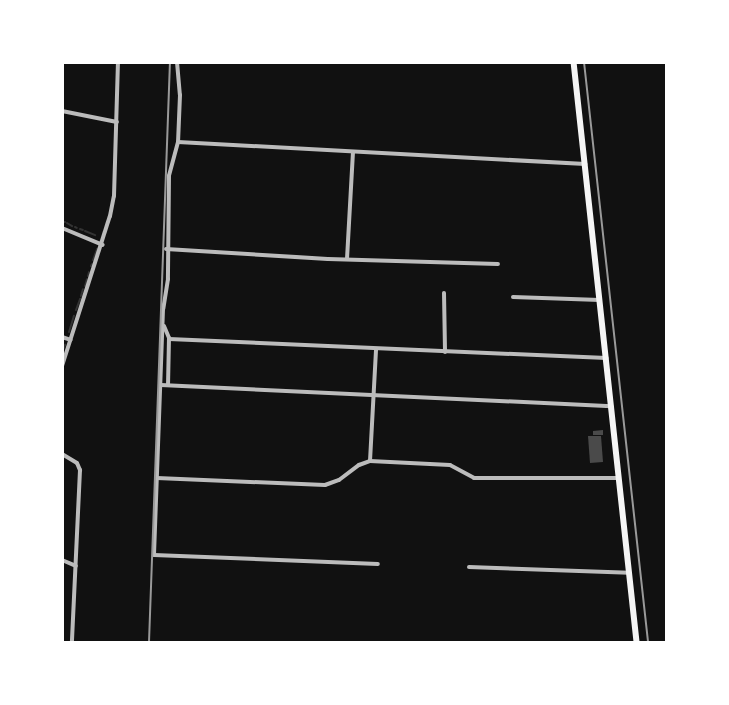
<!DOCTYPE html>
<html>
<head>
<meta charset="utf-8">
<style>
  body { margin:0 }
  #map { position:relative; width:729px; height:705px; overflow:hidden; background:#111; font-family:Lato,sans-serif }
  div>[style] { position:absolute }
  .stream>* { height:2px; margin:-1px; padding:0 1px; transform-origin:1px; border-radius:1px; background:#333 }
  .building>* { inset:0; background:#4a4a4a }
  .minor>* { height:4px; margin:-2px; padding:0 2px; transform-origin:2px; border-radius:2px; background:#bcbcbc }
  .primary>* { height:5.5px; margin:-2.75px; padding:0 2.75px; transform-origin:2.75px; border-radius:2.75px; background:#f5f5f5 }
  .rail>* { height:2px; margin:-1px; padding:0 1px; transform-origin:1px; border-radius:1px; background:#9a9a9a }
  span { translate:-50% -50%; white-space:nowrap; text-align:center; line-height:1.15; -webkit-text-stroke:5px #fff; paint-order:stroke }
  .frame { position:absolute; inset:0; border:64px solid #fff; pointer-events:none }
</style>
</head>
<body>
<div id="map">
  <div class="stream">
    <div style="left:63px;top:222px;width:2px"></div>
    <div style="left:67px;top:223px;width:6px;rotate:31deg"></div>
    <div style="left:75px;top:227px;width:2px;rotate:27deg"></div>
    <div style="left:80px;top:229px;width:3px;rotate:18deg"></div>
    <div style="left:85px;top:231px;width:11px;rotate:22deg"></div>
    <div style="left:93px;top:260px;width:12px;rotate:-70deg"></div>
    <div style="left:91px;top:266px;width:2px;rotate:-63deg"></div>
    <div style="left:88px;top:276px;width:4px;rotate:-76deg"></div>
    <div style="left:85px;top:286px;width:7px;rotate:-74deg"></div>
    <div style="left:81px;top:296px;width:7px;rotate:-74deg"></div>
    <div style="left:76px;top:310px;width:12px;rotate:-70deg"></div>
    <div style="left:69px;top:332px;width:17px;rotate:-73deg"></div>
    <div style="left:62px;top:352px;width:8px;rotate:-67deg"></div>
  </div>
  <div class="building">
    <div style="clip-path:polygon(603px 430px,603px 435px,593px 435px,593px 431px)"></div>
    <div style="clip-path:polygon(588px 436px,601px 436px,603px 462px,590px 463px)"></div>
  </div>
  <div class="minor">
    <div style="left:177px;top:62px;width:33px;rotate:85deg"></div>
    <div style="left:180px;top:95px;width:47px;rotate:92.4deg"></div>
    <div style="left:178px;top:142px;width:35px;rotate:105deg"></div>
    <div style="left:169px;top:176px;width:103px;rotate:90.6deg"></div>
    <div style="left:168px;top:279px;width:30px;rotate:99deg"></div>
    <div style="left:163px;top:309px;width:246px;rotate:92.1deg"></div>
    <div style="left:154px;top:555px;width:224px;rotate:2.3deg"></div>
    <div style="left:62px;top:111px;width:56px;rotate:11.3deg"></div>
    <div style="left:178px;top:142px;width:408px;rotate:3.1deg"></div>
    <div style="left:62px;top:228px;width:44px;rotate:22.5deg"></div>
    <div style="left:166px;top:249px;width:162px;rotate:3.5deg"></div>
    <div style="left:328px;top:259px;width:170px;rotate:1.7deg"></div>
    <div style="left:347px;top:259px;width:107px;rotate:-86.8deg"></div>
    <div style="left:444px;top:293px;width:59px;rotate:89deg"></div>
    <div style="left:513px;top:297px;width:87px;rotate:2deg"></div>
    <div style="left:164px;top:326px;width:13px;rotate:67deg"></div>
    <div style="left:169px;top:338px;width:47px;rotate:91.2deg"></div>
    <div style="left:62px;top:337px;width:9px;rotate:18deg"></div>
    <div style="left:169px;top:339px;width:438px;rotate:2.5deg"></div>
    <div style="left:62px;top:366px;width:157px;rotate:-72.3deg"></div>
    <div style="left:110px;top:216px;width:20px;rotate:-79deg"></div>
    <div style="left:114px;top:196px;width:134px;rotate:-88.3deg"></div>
    <div style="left:161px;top:385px;width:451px;rotate:2.7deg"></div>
    <div style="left:62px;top:454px;width:17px;rotate:31deg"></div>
    <div style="left:77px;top:463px;width:8px;rotate:67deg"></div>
    <div style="left:80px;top:470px;width:172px;rotate:92.7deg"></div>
    <div style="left:370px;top:461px;width:112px;rotate:-86.9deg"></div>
    <div style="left:157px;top:478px;width:168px;rotate:2.4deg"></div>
    <div style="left:325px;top:485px;width:15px;rotate:-20deg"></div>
    <div style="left:339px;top:480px;width:25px;rotate:-37deg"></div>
    <div style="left:359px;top:465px;width:12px;rotate:-20deg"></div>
    <div style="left:370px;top:461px;width:80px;rotate:2.9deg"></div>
    <div style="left:450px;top:465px;width:27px;rotate:28deg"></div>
    <div style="left:474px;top:478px;width:145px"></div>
    <div style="left:62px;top:560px;width:15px;rotate:23deg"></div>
    <div style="left:469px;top:567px;width:160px;rotate:2.1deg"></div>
  </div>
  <div class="primary">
    <div style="left:574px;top:62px;width:583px;rotate:83.8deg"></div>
  </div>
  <div class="rail">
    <div style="left:584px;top:62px;width:584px;rotate:83.7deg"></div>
    <div style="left:149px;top:642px;width:580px;rotate:-87.93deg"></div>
  </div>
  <div class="frame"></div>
</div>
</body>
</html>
